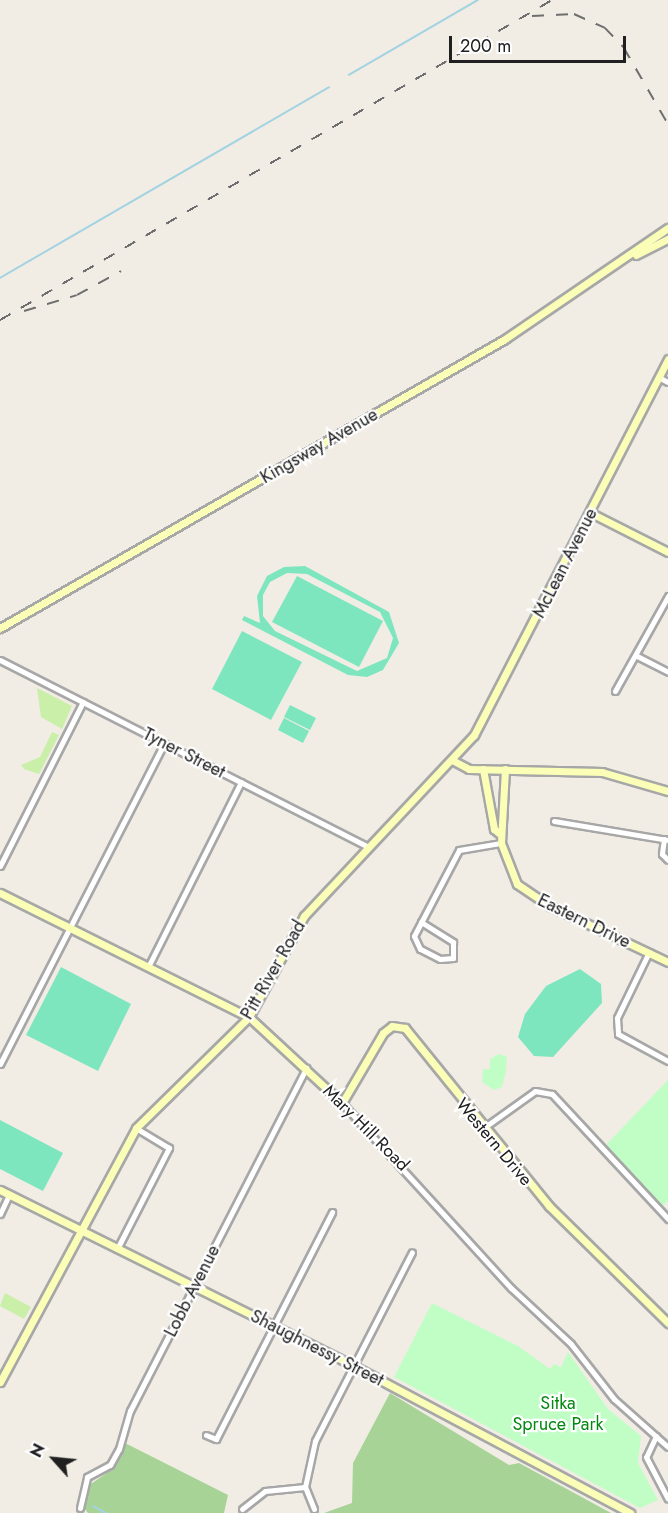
<!DOCTYPE html>
<html>
<head>
<meta charset="utf-8">
<style>
  body { margin:0 }
  #map { position:relative; width:668px; height:1513px; overflow:hidden; background:#f1ede5; font-family:Jost,sans-serif }
  div>[style] { position:absolute }
  .grass>* { inset:0; background:#caefa8 }
  .forest>* { inset:0; background:#a8d397 }
  .park>* { inset:0; background:#c0fec6 }
  .pitch>* { inset:0; background:#7ee6bf }
  .stream>* { height:1.5px; margin:-0.75px; padding:0 0.75px; transform-origin:0.75px; border-radius:0.75px; background:#a3d3e2 }
  .roads { filter:drop-shadow(2px 0 #a7a7a7) drop-shadow(-2px 0 #a7a7a7) drop-shadow(0 2px #a7a7a7) drop-shadow(0 -2px #a7a7a7) }
  .street>* { height:5px; margin:-2.5px; padding:0 2.5px; transform-origin:2.5px; border-radius:2.5px; background:#fff }
  .secondary>* { height:7px; margin:-3.5px; padding:0 3.5px; transform-origin:3.5px; border-radius:3.5px; background:#fafeb6 }
  .rail>* { height:1.5px; margin-top:-0.75px; transform-origin:0; background:repeating-linear-gradient(90deg,#6e6e6e 0 12px,transparent 0 24px) }
  span { translate:-50% -50%; white-space:nowrap; text-align:center; line-height:1.15; -webkit-text-stroke:4.5px #fff; paint-order:stroke }
  .street-label { font-size:18px; color:#202020 }
  .park-label { font-size:18px; color:#038810 }
  .north { position:absolute; left:24px; top:1429px; width:60px; height:60px; -webkit-text-stroke:4px #fff; paint-order:stroke; rotate:297deg; font-size:16px; font-weight:700; line-height:24px; text-align:center; color:#202020 }
  .north::after { content:''; display:block; margin:auto; width:21px; height:27px; background:#202020; clip-path:polygon(50% 0,100% 100%,50% 72%,0 100%) }
  .scale { position:absolute; left:449px; top:36px; width:177px; height:27px; box-sizing:border-box; border:3px solid #202020; border-top:0; padding-left:8px; font-size:18px; line-height:21px; white-space:nowrap; color:#202020; -webkit-text-stroke:4px #fff; paint-order:stroke }
</style>
</head>
<body>
<div id="map">
  <div class="grass">
    <div style="clip-path:polygon(37px 688px,72px 706px,62px 729px,41px 717px)"></div>
    <div style="clip-path:polygon(52px 732px,59px 735px,39px 774px,24px 769px,21px 765px,40px 757px)"></div>
    <div style="clip-path:polygon(5px 1293px,31px 1307px,24px 1319px,0 1306px)"></div>
  </div>
  <div class="forest">
    <div style="clip-path:polygon(390px 1393px,509px 1465px,519px 1463px,611px 1513px,324px 1513px,352px 1503px,353px 1463px)"></div>
    <div style="clip-path:polygon(123px 1442px,228px 1495px,224px 1513px,88px 1513px,83px 1507px,85px 1488px,111px 1470px)"></div>
  </div>
  <div class="park">
    <div style="clip-path:polygon(499px 1054px,507px 1057px,506px 1072px,502px 1087px,494px 1090px,482px 1082px,483px 1069px,490px 1069px,490px 1059px)"></div>
    <div style="clip-path:polygon(668px 1080px,668px 1201px,658px 1210px,602px 1149px)"></div>
    <div style="clip-path:polygon(432px 1303px,518px 1346px,550px 1369px,554px 1364px,561px 1367px,568px 1352px,608px 1409px,641px 1436px,638px 1463px,658px 1500px,640px 1508px,394px 1377px)"></div>
  </div>
  <div class="pitch">
    <div style="clip-path:polygon(evenodd,305px 566px,389px 612px,399px 643px,383px 670px,367px 677px,348px 675px,242px 620px,244px 616px,260px 623px,257px 596px,267px 576px,284px 567px,305px 566px,287px 573px,307px 574px,380px 612px,393px 638px,387px 658px,357px 671px,275px 631px,263px 616px,263px 595px,270px 582px,287px 573px)"></div>
    <div style="clip-path:polygon(297px 576px,383px 621px,359px 667px,272px 622px)"></div>
    <div style="clip-path:polygon(242px 631px,302px 662px,271px 720px,212px 689px)"></div>
    <div style="clip-path:polygon(290px 705px,316px 718px,310px 730px,284px 717px)"></div>
    <div style="clip-path:polygon(284px 718px,309px 731px,303px 743px,278px 730px)"></div>
    <div style="clip-path:polygon(61px 967px,131px 1004px,98px 1071px,26px 1035px)"></div>
    <div style="clip-path:polygon(580px 969px,601px 984px,602px 1003px,553px 1057px,534px 1056px,518px 1037px,525px 1014px,546px 986px)"></div>
    <div style="clip-path:polygon(0 1120px,63px 1153px,43px 1191px,0 1169px)"></div>
  </div>
  <div class="stream">
    <div style="left:349px;top:75px;width:149px;rotate:-30.2deg"></div>
    <div style="left:0;top:278px;width:380px;rotate:-30.1deg"></div>
    <div style="left:93px;top:1506px;width:15px;rotate:28deg"></div>
  </div>
  <div class="roads">
    <div class="street">
      <div style="left:658px;top:377px;width:11px;rotate:27deg"></div>
      <div style="left:637px;top:656px;width:35px;rotate:27deg"></div>
      <div style="left:0;top:660px;width:411px;rotate:26.9deg"></div>
      <div style="left:615px;top:691px;width:109px;rotate:-60.8deg"></div>
      <div style="left:554px;top:821px;width:116px;rotate:9.5deg"></div>
      <div style="left:664px;top:839px;width:15px;rotate:98deg"></div>
      <div style="left:662px;top:854px;width:8px;rotate:45deg"></div>
      <div style="left:0;top:866px;width:184px;rotate:-63.2deg"></div>
      <div style="left:421px;top:922px;width:38px;rotate:32deg"></div>
      <div style="left:453px;top:942px;width:16px;rotate:90deg"></div>
      <div style="left:453px;top:958px;width:13px;rotate:176deg"></div>
      <div style="left:440px;top:959px;width:22px;rotate:-153deg"></div>
      <div style="left:420px;top:949px;width:14px;rotate:-115deg"></div>
      <div style="left:414px;top:936px;width:97px;rotate:-62.4deg"></div>
      <div style="left:459px;top:850px;width:43px;rotate:-9.5deg"></div>
      <div style="left:649px;top:952px;width:73px;rotate:115.9deg"></div>
      <div style="left:617px;top:1018px;width:16px;rotate:86deg"></div>
      <div style="left:618px;top:1034px;width:57px;rotate:28.4deg"></div>
      <div style="left:148px;top:967px;width:207px;rotate:-63.3deg"></div>
      <div style="left:0;top:1064px;width:360px;rotate:-62.9deg"></div>
      <div style="left:342px;top:1103px;width:251px;rotate:47.6deg"></div>
      <div style="left:511px;top:1288px;width:82px;rotate:43deg"></div>
      <div style="left:571px;top:1344px;width:70px;rotate:52deg"></div>
      <div style="left:614px;top:1399px;width:72px;rotate:41.6deg"></div>
      <div style="left:482px;top:1129px;width:65px;rotate:-35.6deg"></div>
      <div style="left:535px;top:1091px;width:17px;rotate:10deg"></div>
      <div style="left:552px;top:1094px;width:171px;rotate:47.1deg"></div>
      <div style="left:0;top:1214px;width:21px;rotate:-65deg"></div>
      <div style="left:117px;top:1249px;width:114px;rotate:-62.8deg"></div>
      <div style="left:169px;top:1148px;width:39px;rotate:-149deg"></div>
      <div style="left:206px;top:1435px;width:11px;rotate:22deg"></div>
      <div style="left:216px;top:1439px;width:255px;rotate:-62.9deg"></div>
      <div style="left:656px;top:1436px;width:23px;rotate:115deg"></div>
      <div style="left:646px;top:1457px;width:47px;rotate:62.4deg"></div>
      <div style="left:80px;top:1508px;width:32px;rotate:-77deg"></div>
      <div style="left:87px;top:1477px;width:26px;rotate:-28deg"></div>
      <div style="left:110px;top:1465px;width:18px;rotate:-61deg"></div>
      <div style="left:119px;top:1449px;width:40px;rotate:-74deg"></div>
      <div style="left:130px;top:1411px;width:386px;rotate:-62.8deg"></div>
      <div style="left:242px;top:1509px;width:29px;rotate:-38deg"></div>
      <div style="left:265px;top:1491px;width:40px;rotate:-5.7deg"></div>
      <div style="left:314px;top:1509px;width:24px;rotate:-112deg"></div>
      <div style="left:305px;top:1487px;width:47px;rotate:-77.7deg"></div>
      <div style="left:315px;top:1441px;width:212px;rotate:-62.8deg"></div>
    </div>
    <div class="secondary">
      <div style="left:636px;top:255px;width:36px;rotate:-27deg"></div>
      <div style="left:591px;top:513px;width:86px;rotate:26.9deg"></div>
      <div style="left:0;top:628px;width:582px;rotate:-29.78deg"></div>
      <div style="left:505px;top:339px;width:197px;rotate:-34.3deg"></div>
      <div style="left:452px;top:760px;width:19px;rotate:28deg"></div>
      <div style="left:469px;top:769px;width:133px;rotate:1.3deg"></div>
      <div style="left:602px;top:772px;width:69px;rotate:16.1deg"></div>
      <div style="left:483px;top:769px;width:61px;rotate:79.6deg"></div>
      <div style="left:494px;top:829px;width:8px;rotate:40deg"></div>
      <div style="left:505px;top:769px;width:74px;rotate:93.1deg"></div>
      <div style="left:501px;top:843px;width:44px;rotate:68.7deg"></div>
      <div style="left:517px;top:884px;width:40px;rotate:34deg"></div>
      <div style="left:550px;top:906px;width:131px;rotate:25.4deg"></div>
      <div style="left:0;top:893px;width:278px;rotate:26.5deg"></div>
      <div style="left:249px;top:1017px;width:127px;rotate:42.8deg"></div>
      <div style="left:342px;top:1103px;width:81px;rotate:-59.6deg"></div>
      <div style="left:383px;top:1033px;width:11px;rotate:-38deg"></div>
      <div style="left:392px;top:1026px;width:13px;rotate:9deg"></div>
      <div style="left:405px;top:1028px;width:229px;rotate:51deg"></div>
      <div style="left:549px;top:1206px;width:167px;rotate:44.5deg"></div>
      <div style="left:0;top:1190px;width:395px;rotate:26.4deg"></div>
      <div style="left:354px;top:1366px;width:313px;rotate:28deg"></div>
      <div style="left:0;top:1382px;width:288px;rotate:-61.8deg"></div>
      <div style="left:136px;top:1128px;width:158px;rotate:-44.5deg"></div>
      <div style="left:249px;top:1017px;width:115px;rotate:-61.4deg"></div>
      <div style="left:304px;top:916px;width:248px;rotate:-46.8deg"></div>
      <div style="left:474px;top:735px;width:423px;rotate:-62.7deg"></div>
    </div>
  </div>
  <div class="rail">
    <div style="left:532px;top:16px;width:42px;rotate:-2.7deg"></div>
    <div style="left:574px;top:14px;width:34px;rotate:24deg"></div>
    <div style="left:605px;top:28px;width:28px;rotate:46deg"></div>
    <div style="left:624px;top:48px;width:88px;rotate:59.9deg"></div>
    <div style="left:24px;top:311px;width:55px;rotate:-16.8deg"></div>
    <div style="left:77px;top:295px;width:50px;rotate:-28.6deg"></div>
    <div style="left:0;top:320px;width:638px;rotate:-30.1deg"></div>
  </div>
  <div class="street-label">
    <span style="left:319px;top:446px;rotate:-30deg">Kingsway Avenue</span>
    <span style="left:565px;top:563px;rotate:-63deg">McLean Avenue</span>
    <span style="left:184px;top:753px;rotate:27deg">Tyner Street</span>
    <span style="left:584px;top:921px;rotate:26deg">Eastern Drive</span>
    <span style="left:273px;top:970px;rotate:-60deg">Pitt River Road</span>
    <span style="left:366px;top:1128px;rotate:45deg">Mary Hill Road</span>
    <span style="left:494px;top:1142px;rotate:50deg">Western Drive</span>
    <span style="left:192px;top:1291px;rotate:-63deg">Lobb Avenue</span>
    <span style="left:317px;top:1348px;rotate:27deg">Shaughnessy Street</span>
  </div>
  <div class="park-label">
    <span style="left:558px;top:1414px">Sitka<br>Spruce Park</span>
  </div>
  <div class="north">N</div>
  <div class="scale">200 m</div>
</div>
</body>
</html>
